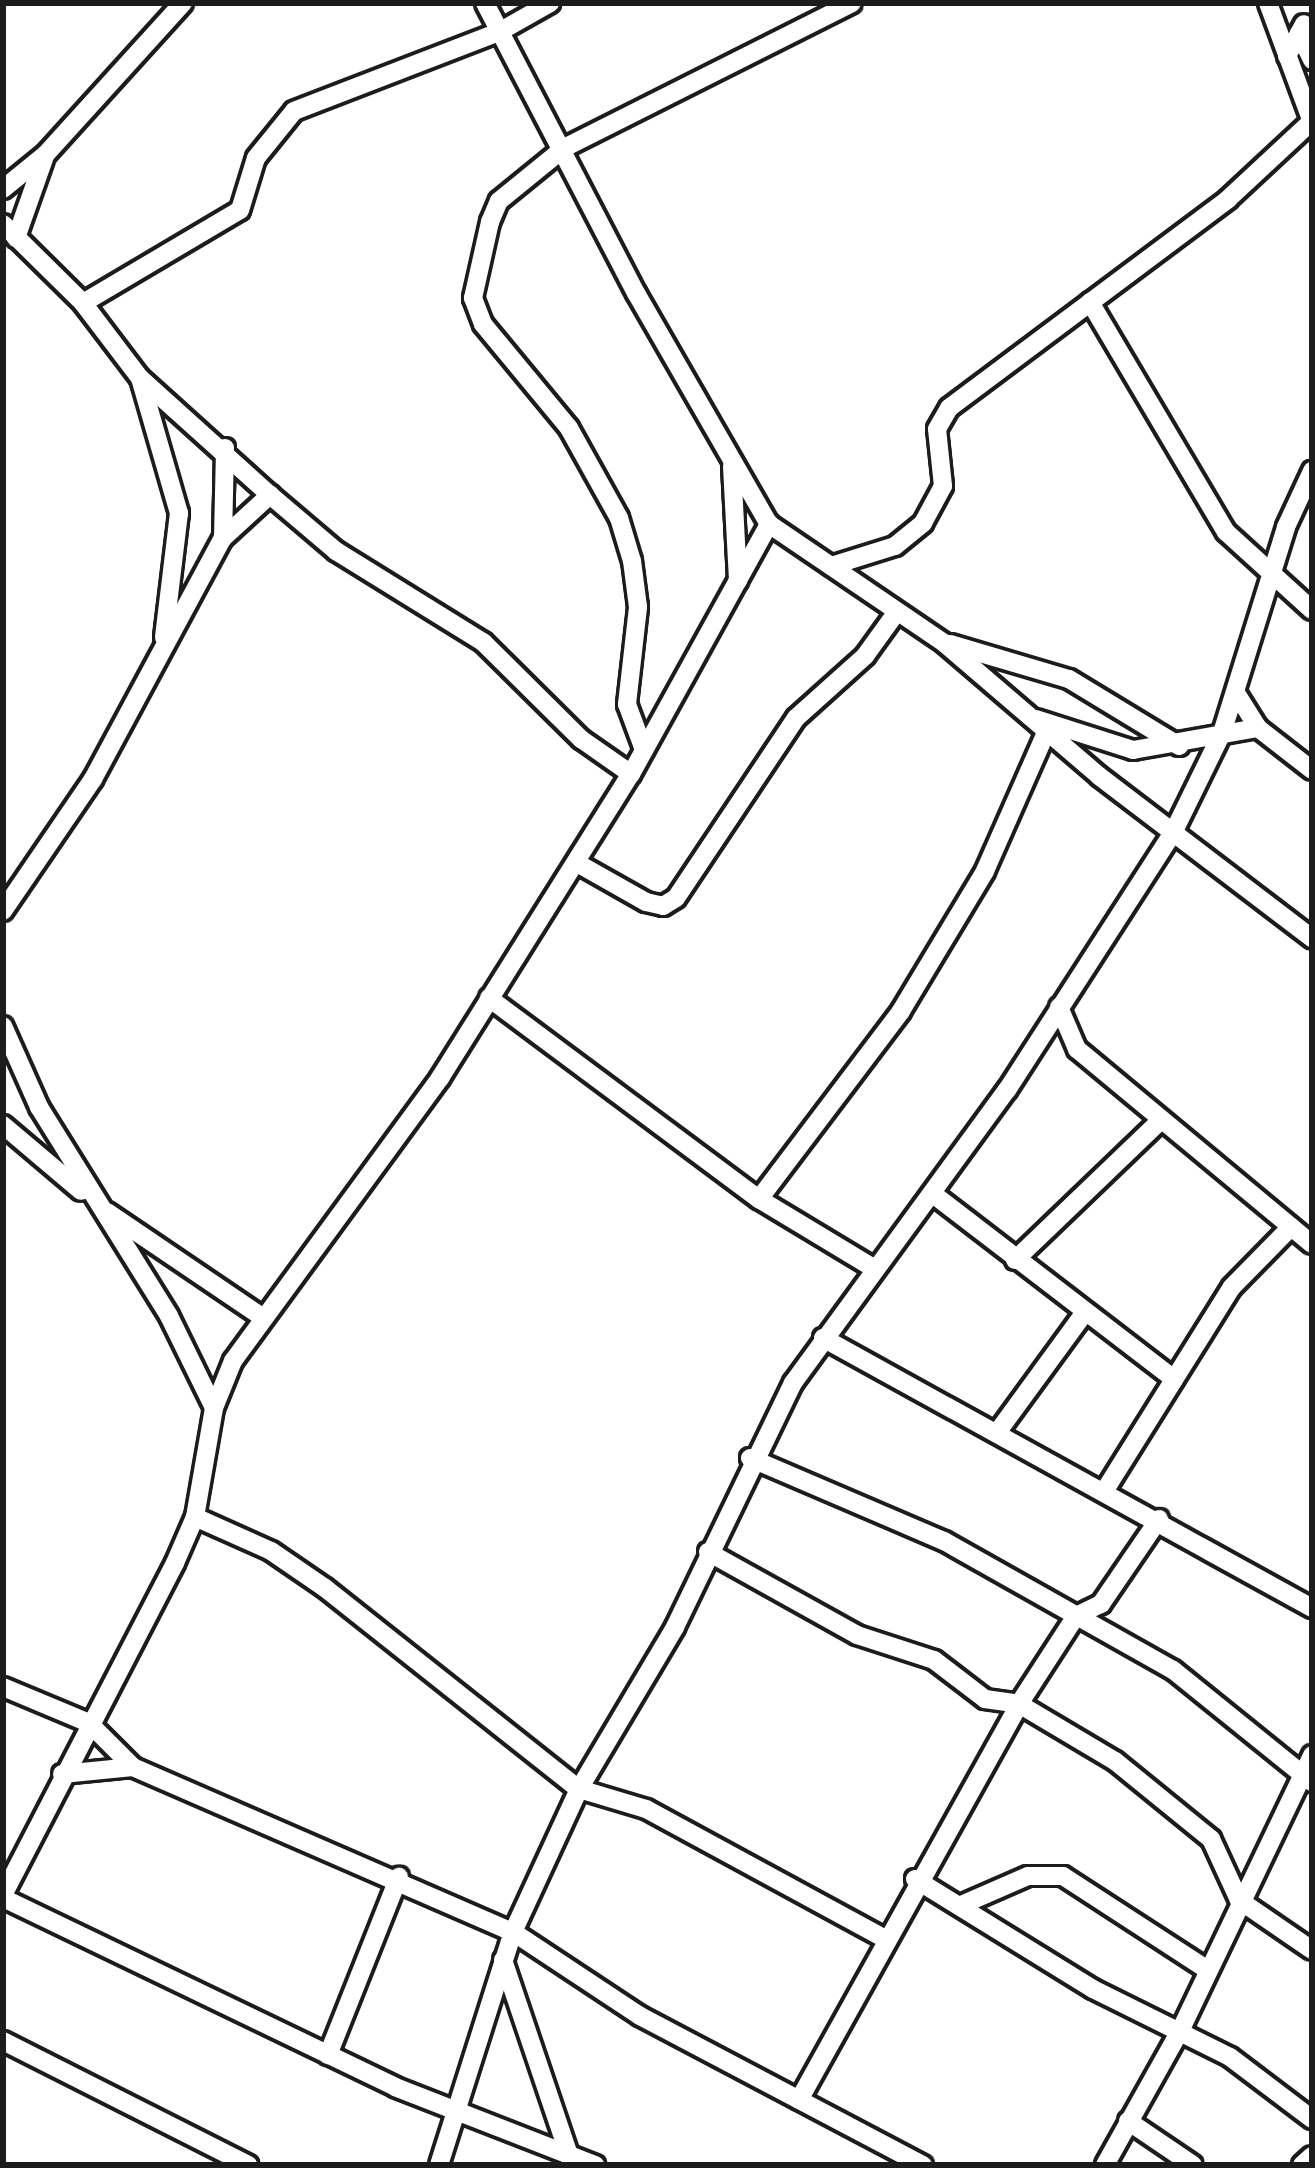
<!DOCTYPE html>
<html>
<head>
<meta charset="utf-8">
<style>
  body { margin:0 }
  #map { position:relative; width:1315px; height:2168px; overflow:hidden; background:#fff; font-family:Delius,sans-serif }
  div>[style] { position:absolute }
  .roads { filter:drop-shadow(3px 0 #1c1c1c) drop-shadow(-3px 0 #1c1c1c) drop-shadow(0 3px #1c1c1c) drop-shadow(0 -3px #1c1c1c) }
  .minor>* { height:18px; margin:-9px; padding:0 9px; transform-origin:9px; border-radius:9px; background:#fff }
  span { translate:-50% -50%; white-space:nowrap; text-align:center; line-height:1.15; -webkit-text-stroke:9px #fff; paint-order:stroke }
  .frame { position:absolute; inset:0; border:6px solid #1c1c1c; pointer-events:none }
</style>
</head>
<body>
<div id="map">
  <div class="roads">
    <div class="minor">
      <div style="left:485px;top:3px;width:327px;rotate:62.5deg"></div>
      <div style="left:636px;top:293px;width:267px;rotate:60.1deg"></div>
      <div style="left:769px;top:524px;width:212px;rotate:34.2deg"></div>
      <div style="left:944px;top:643px;width:204px;rotate:40.6deg"></div>
      <div style="left:1099px;top:776px;width:268px;rotate:37.3deg"></div>
      <div style="left:1268px;top:3px;width:127px;rotate:69.7deg"></div>
      <div style="left:1299px;top:33px;width:30px;rotate:64deg"></div>
      <div style="left:1287px;top:56px;width:36px;rotate:-62deg"></div>
      <div style="left:3px;top:189px;width:55px;rotate:-39.1deg"></div>
      <div style="left:46px;top:154px;width:204px;rotate:-47.8deg"></div>
      <div style="left:3px;top:224px;width:112px;rotate:44.6deg"></div>
      <div style="left:83px;top:303px;width:94px;rotate:52.8deg"></div>
      <div style="left:140px;top:378px;width:175px;rotate:42deg"></div>
      <div style="left:270px;top:495px;width:87px;rotate:40.3deg"></div>
      <div style="left:336px;top:551px;width:173px;rotate:31.8deg"></div>
      <div style="left:483px;top:642px;width:138px;rotate:44.7deg"></div>
      <div style="left:581px;top:739px;width:61px;rotate:35deg"></div>
      <div style="left:16px;top:238px;width:84px;rotate:-70.5deg"></div>
      <div style="left:1090px;top:302px;width:267px;rotate:59.4deg"></div>
      <div style="left:1226px;top:532px;width:116px;rotate:42.2deg"></div>
      <div style="left:83px;top:303px;width:182px;rotate:-30.6deg"></div>
      <div style="left:240px;top:210px;width:54px;rotate:-72.9deg"></div>
      <div style="left:256px;top:158px;width:60px;rotate:-51deg"></div>
      <div style="left:294px;top:111px;width:220px;rotate:-21.1deg"></div>
      <div style="left:499px;top:32px;width:59px;rotate:-29.6deg"></div>
      <div style="left:140px;top:378px;width:141px;rotate:73.9deg"></div>
      <div style="left:179px;top:513px;width:125px;rotate:96.9deg"></div>
      <div style="left:732px;top:466px;width:115px;rotate:87deg"></div>
      <div style="left:223px;top:538px;width:90px;rotate:-88.7deg"></div>
      <div style="left:831px;top:566px;width:67px;rotate:-17.4deg"></div>
      <div style="left:895px;top:546px;width:36px;rotate:-39deg"></div>
      <div style="left:923px;top:523px;width:42px;rotate:-61.6deg"></div>
      <div style="left:943px;top:486px;width:57px;rotate:-96deg"></div>
      <div style="left:937px;top:429px;width:24px;rotate:-60deg"></div>
      <div style="left:949px;top:408px;width:349px;rotate:-36.8deg"></div>
      <div style="left:1228px;top:199px;width:115px;rotate:-42.9deg"></div>
      <div style="left:950px;top:644px;width:124px;rotate:16.4deg"></div>
      <div style="left:1069px;top:679px;width:129px;rotate:31.3deg"></div>
      <div style="left:1236px;top:693px;width:41px;rotate:57.8deg"></div>
      <div style="left:1258px;top:728px;width:68px;rotate:37.9deg"></div>
      <div style="left:1036px;top:719px;width:102px;rotate:17.7deg"></div>
      <div style="left:1133px;top:750px;width:127px;rotate:-10deg"></div>
      <div style="left:644px;top:750px;width:49px;rotate:-110.3deg"></div>
      <div style="left:627px;top:704px;width:98px;rotate:-83.5deg"></div>
      <div style="left:638px;top:607px;width:46px;rotate:-97.4deg"></div>
      <div style="left:632px;top:561px;width:45px;rotate:-106.8deg"></div>
      <div style="left:619px;top:518px;width:103px;rotate:-119.1deg"></div>
      <div style="left:569px;top:428px;width:135px;rotate:-129.6deg"></div>
      <div style="left:483px;top:324px;width:28px;rotate:-111deg"></div>
      <div style="left:473px;top:298px;width:78px;rotate:-77.4deg"></div>
      <div style="left:490px;top:222px;width:23px;rotate:-67deg"></div>
      <div style="left:499px;top:201px;width:84px;rotate:-39.2deg"></div>
      <div style="left:564px;top:148px;width:322px;rotate:-26.7deg"></div>
      <div style="left:577px;top:863px;width:79px;rotate:29.5deg"></div>
      <div style="left:646px;top:902px;width:17px;rotate:13deg"></div>
      <div style="left:663px;top:906px;width:15px;rotate:-32deg"></div>
      <div style="left:676px;top:898px;width:216px;rotate:-56.3deg"></div>
      <div style="left:796px;top:718px;width:93px;rotate:-41.9deg"></div>
      <div style="left:865px;top:656px;width:53px;rotate:-54.2deg"></div>
      <div style="left:3px;top:911px;width:160px;rotate:-55.7deg"></div>
      <div style="left:93px;top:779px;width:274px;rotate:-61.7deg"></div>
      <div style="left:223px;top:538px;width:64px;rotate:-42.5deg"></div>
      <div style="left:489px;top:998px;width:337px;rotate:36.7deg"></div>
      <div style="left:759px;top:1199px;width:135px;rotate:31.1deg"></div>
      <div style="left:1059px;top:1007px;width:46px;rotate:66.8deg"></div>
      <div style="left:1077px;top:1049px;width:305px;rotate:39.7deg"></div>
      <div style="left:3px;top:1026px;width:89px;rotate:66deg"></div>
      <div style="left:39px;top:1107px;width:246px;rotate:58.1deg"></div>
      <div style="left:169px;top:1316px;width:102px;rotate:63.9deg"></div>
      <div style="left:3px;top:1125px;width:102px;rotate:40.2deg"></div>
      <div style="left:933px;top:1194px;width:304px;rotate:37.5deg"></div>
      <div style="left:759px;top:1199px;width:236px;rotate:-52.9deg"></div>
      <div style="left:901px;top:1011px;width:163px;rotate:-59deg"></div>
      <div style="left:985px;top:871px;width:151px;rotate:-66.2deg"></div>
      <div style="left:107px;top:1212px;width:187px;rotate:34.1deg"></div>
      <div style="left:1015px;top:1260px;width:199px;rotate:-43.8deg"></div>
      <div style="left:823px;top:1338px;width:559px;rotate:28.91deg"></div>
      <div style="left:999px;top:1430px;width:141px;rotate:-53.9deg"></div>
      <div style="left:750px;top:1458px;width:211px;rotate:23.2deg"></div>
      <div style="left:944px;top:1541px;width:263px;rotate:29.4deg"></div>
      <div style="left:1173px;top:1670px;width:179px;rotate:38.9deg"></div>
      <div style="left:1105px;top:1490px;width:239px;rotate:-58deg"></div>
      <div style="left:1232px;top:1287px;width:84px;rotate:-45.5deg"></div>
      <div style="left:195px;top:1517px;width:83px;rotate:24.1deg"></div>
      <div style="left:271px;top:1551px;width:65px;rotate:34.4deg"></div>
      <div style="left:325px;top:1588px;width:324px;rotate:38.4deg"></div>
      <div style="left:579px;top:1789px;width:70px;rotate:16.6deg"></div>
      <div style="left:646px;top:1809px;width:271px;rotate:28.5deg"></div>
      <div style="left:708px;top:1552px;width:171px;rotate:29.1deg"></div>
      <div style="left:857px;top:1635px;width:81px;rotate:18deg"></div>
      <div style="left:934px;top:1660px;width:64px;rotate:37.4deg"></div>
      <div style="left:985px;top:1699px;width:34px;rotate:8deg"></div>
      <div style="left:1019px;top:1704px;width:112px;rotate:30.7deg"></div>
      <div style="left:1115px;top:1761px;width:124px;rotate:39.1deg"></div>
      <div style="left:1211px;top:1839px;width:67px;rotate:65.3deg"></div>
      <div style="left:1239px;top:1900px;width:88px;rotate:34.4deg"></div>
      <div style="left:3px;top:1687px;width:93px;rotate:22.7deg"></div>
      <div style="left:89px;top:1723px;width:62px;rotate:45deg"></div>
      <div style="left:133px;top:1767px;width:414px;rotate:23.5deg"></div>
      <div style="left:513px;top:1932px;width:152px;rotate:33.5deg"></div>
      <div style="left:640px;top:2016px;width:320px;rotate:27.8deg"></div>
      <div style="left:62px;top:1774px;width:71px;rotate:-5.6deg"></div>
      <div style="left:915px;top:1879px;width:209px;rotate:31.7deg"></div>
      <div style="left:1093px;top:1989px;width:153px;rotate:26.4deg"></div>
      <div style="left:1230px;top:2057px;width:103px;rotate:37.1deg"></div>
      <div style="left:3px;top:1895px;width:374px;rotate:-62.6deg"></div>
      <div style="left:175px;top:1563px;width:50px;rotate:-66.5deg"></div>
      <div style="left:195px;top:1517px;width:111px;rotate:-80.1deg"></div>
      <div style="left:214px;top:1408px;width:51px;rotate:-68deg"></div>
      <div style="left:233px;top:1361px;width:351px;rotate:-53.8deg"></div>
      <div style="left:440px;top:1078px;width:359px;rotate:-57.9deg"></div>
      <div style="left:631px;top:774px;width:286px;rotate:-61.1deg"></div>
      <div style="left:3px;top:1898px;width:435px;rotate:25.7deg"></div>
      <div style="left:395px;top:2087px;width:215px;rotate:21.3deg"></div>
      <div style="left:959px;top:1906px;width:75px;rotate:-23.5deg"></div>
      <div style="left:1028px;top:1876px;width:35px"></div>
      <div style="left:1063px;top:1876px;width:171px;rotate:33deg"></div>
      <div style="left:503px;top:1960px;width:203px;rotate:71.3deg"></div>
      <div style="left:3px;top:2041px;width:275px;rotate:26.8deg"></div>
      <div style="left:328px;top:2055px;width:192px;rotate:-68.3deg"></div>
      <div style="left:799px;top:2100px;width:453px;rotate:-60.9deg"></div>
      <div style="left:1019px;top:1704px;width:105px;rotate:-57.1deg"></div>
      <div style="left:1076px;top:1616px;width:28px;rotate:-26deg"></div>
      <div style="left:1101px;top:1604px;width:103px;rotate:-55.7deg"></div>
      <div style="left:1128px;top:2121px;width:78px;rotate:34.1deg"></div>
      <div style="left:439px;top:2165px;width:244px;rotate:-72.4deg"></div>
      <div style="left:513px;top:1932px;width:157px;rotate:-65.2deg"></div>
      <div style="left:579px;top:1789px;width:188px;rotate:-59.3deg"></div>
      <div style="left:675px;top:1627px;width:271px;rotate:-64.2deg"></div>
      <div style="left:793px;top:1383px;width:363px;rotate:-53.9deg"></div>
      <div style="left:1007px;top:1090px;width:308px;rotate:-57.2deg"></div>
      <div style="left:1174px;top:831px;width:109px;rotate:-63.9deg"></div>
      <div style="left:1222px;top:733px;width:216px;rotate:-72.7deg"></div>
      <div style="left:1286px;top:527px;width:62px;rotate:-65.1deg"></div>
      <div style="left:1105px;top:2165px;width:156px;rotate:-60.8deg"></div>
      <div style="left:1181px;top:2029px;width:304px;rotate:-64.4deg"></div>
      <div style="left:1302px;top:2165px;width:13px;rotate:-42deg"></div>
    </div>
  </div>
  <div class="frame"></div>
</div>
</body>
</html>
